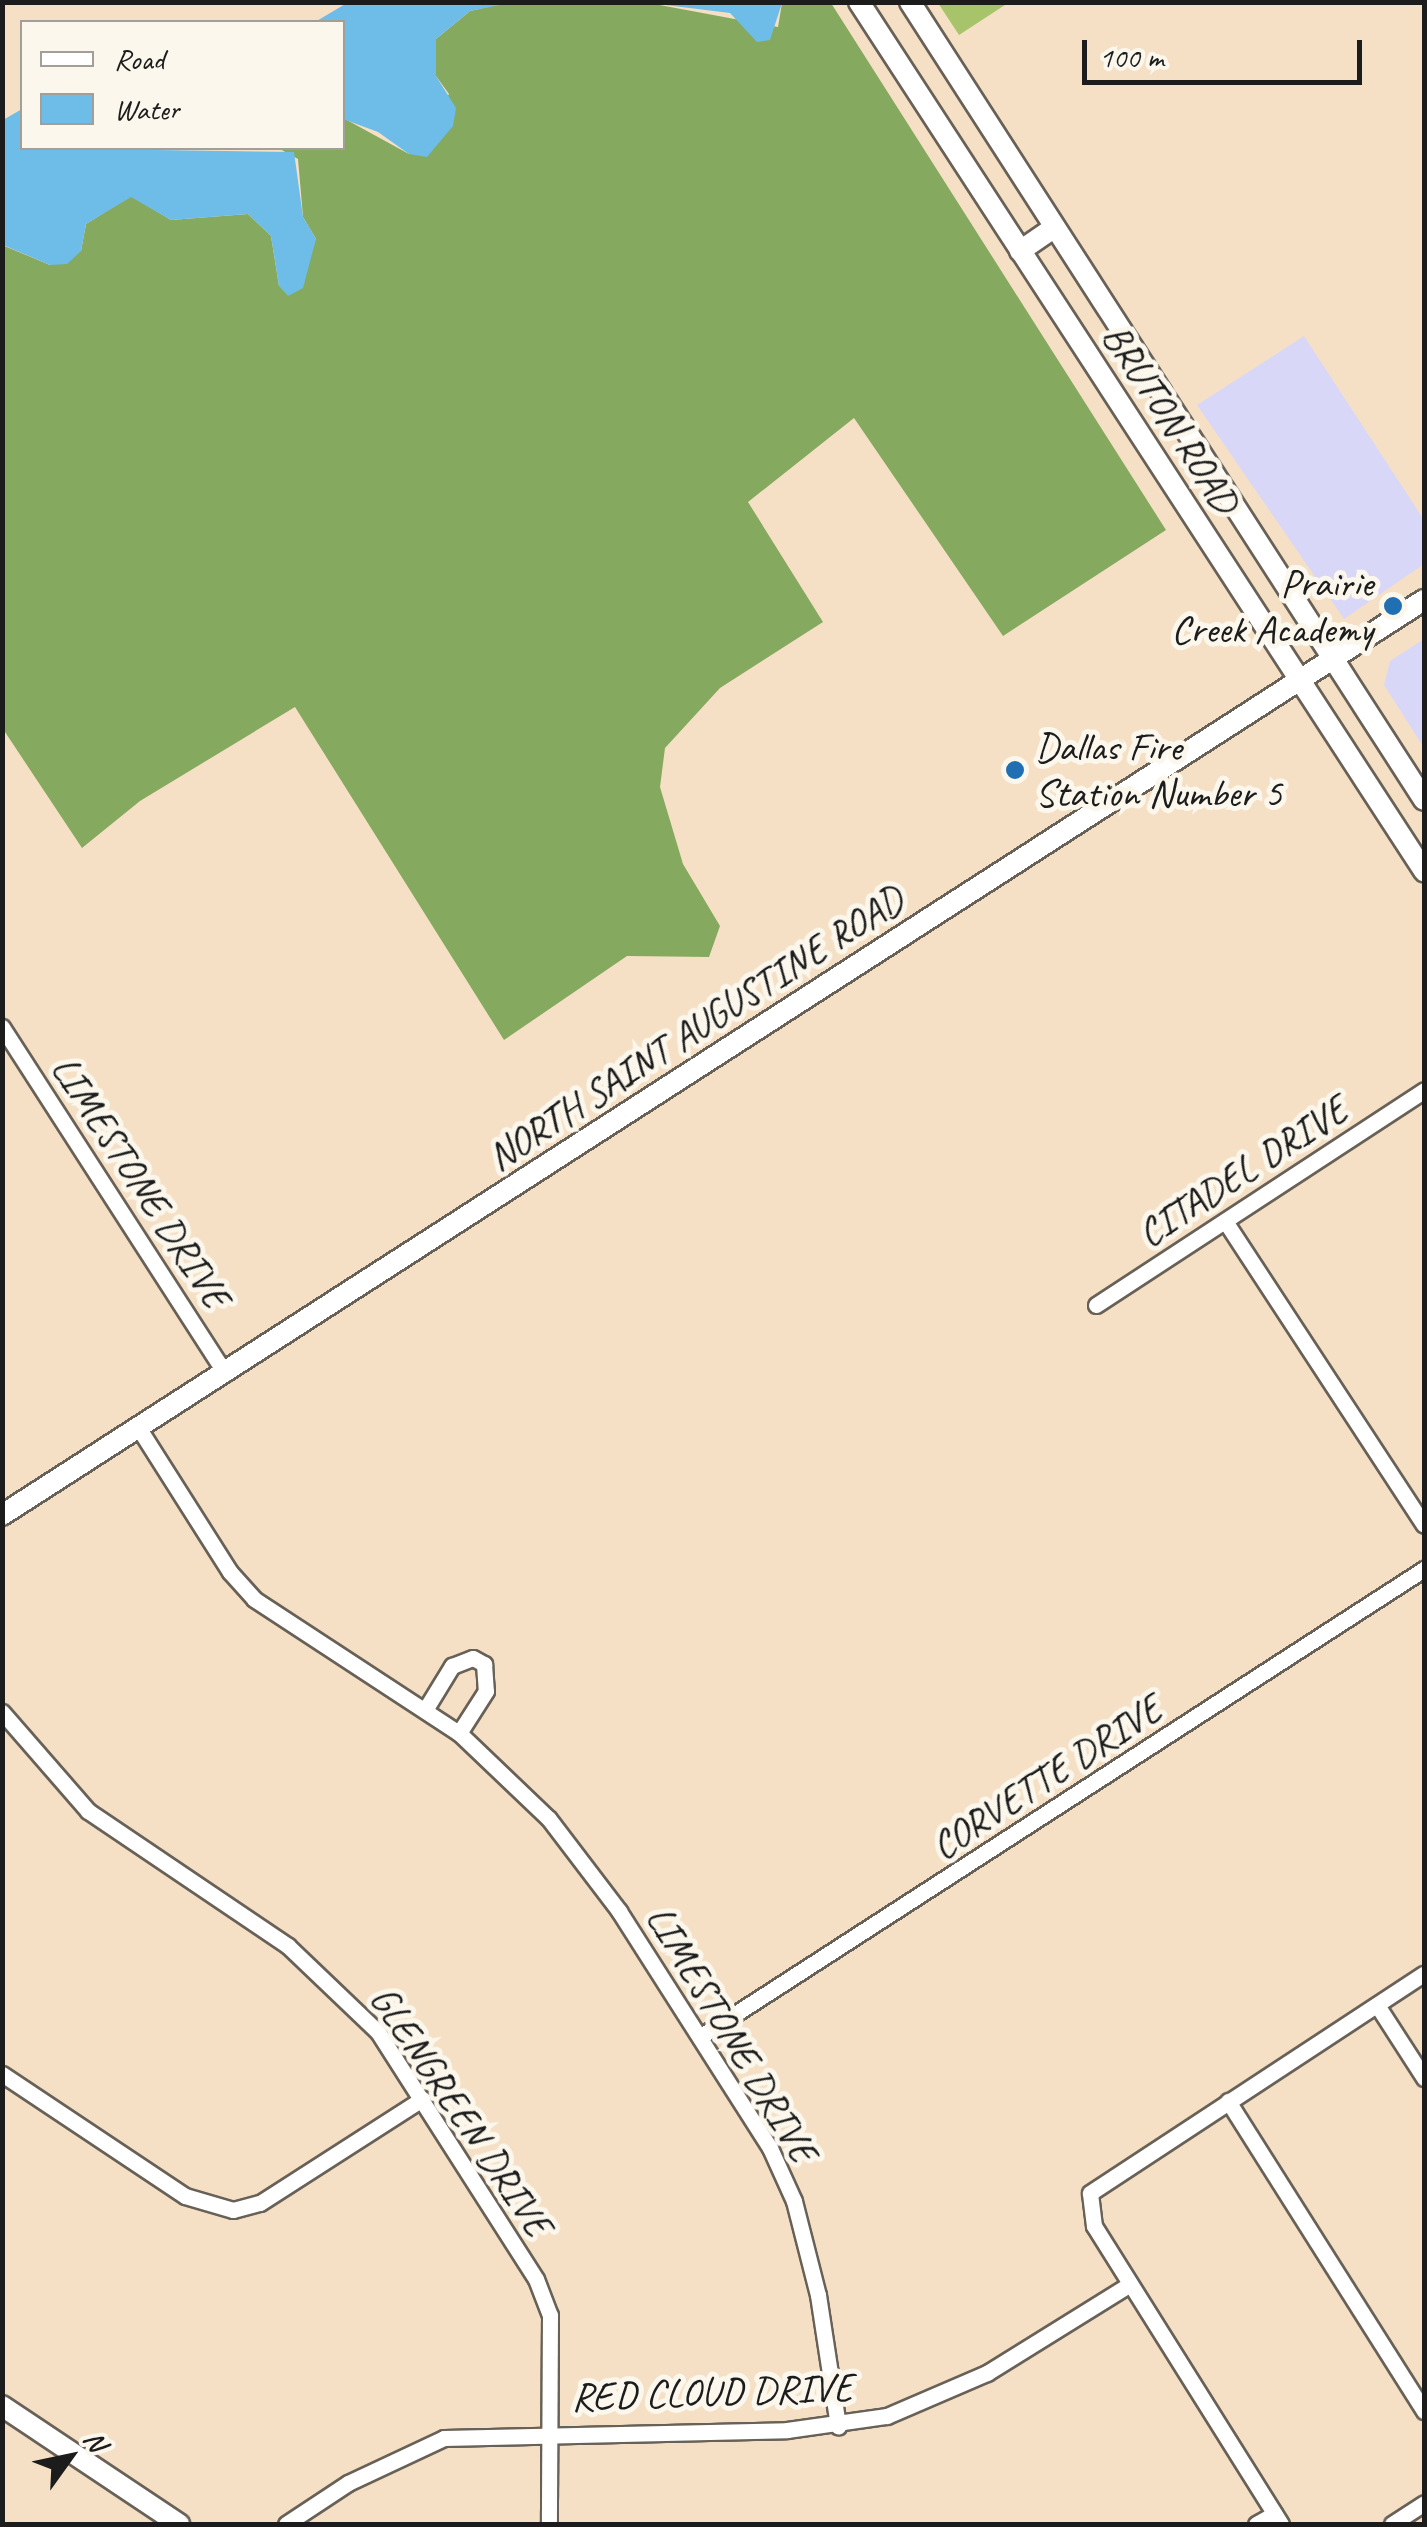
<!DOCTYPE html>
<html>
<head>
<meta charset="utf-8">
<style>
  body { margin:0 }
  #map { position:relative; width:1427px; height:2527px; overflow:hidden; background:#f5e0c5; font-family:Caveat,sans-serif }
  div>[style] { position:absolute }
  .built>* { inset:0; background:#d9d7f7 }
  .green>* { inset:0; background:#a7c46b }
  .forest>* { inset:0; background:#85aa5f }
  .water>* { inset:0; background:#6ebce8 }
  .roads { filter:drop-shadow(2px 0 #686157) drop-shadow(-2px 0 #686157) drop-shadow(0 2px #686157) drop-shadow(0 -2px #686157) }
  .street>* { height:15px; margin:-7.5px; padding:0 7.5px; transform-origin:7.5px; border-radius:7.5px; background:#fff }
  .secondary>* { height:20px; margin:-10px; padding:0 10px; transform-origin:10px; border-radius:10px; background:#fff }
  .dots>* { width:28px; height:28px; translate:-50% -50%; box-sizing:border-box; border:5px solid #fbf7ec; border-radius:50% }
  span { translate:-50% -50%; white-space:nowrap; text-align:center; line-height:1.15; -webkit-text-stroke:10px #fbf7ec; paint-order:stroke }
  .street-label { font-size:40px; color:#1c1c1c }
  .poi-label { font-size:40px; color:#1c1c1c }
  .right { translate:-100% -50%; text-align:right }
  .left { translate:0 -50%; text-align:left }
  .frame { position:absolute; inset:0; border:5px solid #1c1c1c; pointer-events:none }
  .legend { position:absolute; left:20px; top:20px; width:325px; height:130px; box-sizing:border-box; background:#fbf7ec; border:2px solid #a29f99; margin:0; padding:12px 18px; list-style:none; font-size:30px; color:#1c1c1c }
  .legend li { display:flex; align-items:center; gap:20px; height:50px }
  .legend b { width:50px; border:2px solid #a29f99 }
  .north { position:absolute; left:20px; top:2407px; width:100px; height:100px; -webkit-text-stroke:8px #fbf7ec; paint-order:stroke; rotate:57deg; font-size:28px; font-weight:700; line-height:40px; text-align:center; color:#1c1c1c }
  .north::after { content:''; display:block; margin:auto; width:35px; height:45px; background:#1c1c1c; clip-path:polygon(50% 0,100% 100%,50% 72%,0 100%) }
  .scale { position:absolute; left:1082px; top:40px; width:280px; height:45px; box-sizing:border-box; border:5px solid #1c1c1c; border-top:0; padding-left:12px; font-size:30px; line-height:35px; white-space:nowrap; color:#1c1c1c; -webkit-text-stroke:8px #fbf7ec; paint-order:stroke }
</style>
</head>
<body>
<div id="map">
  <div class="built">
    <div style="clip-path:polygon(1304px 336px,1424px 520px,1424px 564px,1344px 619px,1197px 405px)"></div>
    <div style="clip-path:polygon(1424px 639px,1424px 748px,1384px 685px,1390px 661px)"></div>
  </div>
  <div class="green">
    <div style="clip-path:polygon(938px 3px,1008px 3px,959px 35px)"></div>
  </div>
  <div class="forest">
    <div style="clip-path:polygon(510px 2px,649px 3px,778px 27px,782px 3px,831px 3px,1166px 530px,1003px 636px,854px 418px,748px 502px,823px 622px,720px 688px,665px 748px,660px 787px,683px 864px,720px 926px,709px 957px,627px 956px,504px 1040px,295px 707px,140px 801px,82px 848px,3px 729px,2px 245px,50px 265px,81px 251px,86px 224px,131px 196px,171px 220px,248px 214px,271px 236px,279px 286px,316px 239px,303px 217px,298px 159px,278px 148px,342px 148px,345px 119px,409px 154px,449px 94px,436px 76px,436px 39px,470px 11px)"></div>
  </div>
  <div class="water">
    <div style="clip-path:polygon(347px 3px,510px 3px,470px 11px,436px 39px,436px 76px,456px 108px,453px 126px,427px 157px,409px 154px,378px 132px,343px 119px,342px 22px,315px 22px)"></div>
    <div style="clip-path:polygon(649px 3px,782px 2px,782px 3px,770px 40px,757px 42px,730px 13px)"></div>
    <div style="clip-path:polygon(22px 109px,22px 148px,294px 152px,303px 217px,316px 239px,303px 288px,288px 296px,279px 286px,271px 236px,248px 214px,171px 220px,131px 197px,86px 224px,81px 251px,67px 264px,50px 265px,3px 245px,3px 120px)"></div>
  </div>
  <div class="roads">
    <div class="street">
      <div style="left:2px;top:1027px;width:412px;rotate:57.2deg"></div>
      <div style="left:1225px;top:1221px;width:363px;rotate:56.8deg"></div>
      <div style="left:1096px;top:1305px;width:392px;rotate:-33.2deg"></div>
      <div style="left:138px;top:1427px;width:172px;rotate:57.6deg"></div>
      <div style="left:230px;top:1572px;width:36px;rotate:48deg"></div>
      <div style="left:254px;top:1599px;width:245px;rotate:33.2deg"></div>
      <div style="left:459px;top:1733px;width:124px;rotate:43.7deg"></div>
      <div style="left:549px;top:1819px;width:116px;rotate:52.7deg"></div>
      <div style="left:619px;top:1911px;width:281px;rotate:57.5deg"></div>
      <div style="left:770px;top:2148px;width:58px;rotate:65.6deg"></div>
      <div style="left:794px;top:2201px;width:97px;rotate:75.7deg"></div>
      <div style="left:818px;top:2295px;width:133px;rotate:81.3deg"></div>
      <div style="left:425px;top:1710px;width:52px;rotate:-58.5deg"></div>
      <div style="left:452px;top:1666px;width:22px;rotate:-21deg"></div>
      <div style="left:473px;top:1658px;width:13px;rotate:29deg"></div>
      <div style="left:484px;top:1664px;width:27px;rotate:86deg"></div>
      <div style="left:486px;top:1691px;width:50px;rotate:122.7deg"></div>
      <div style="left:2px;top:1712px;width:131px;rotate:49deg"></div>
      <div style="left:88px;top:1811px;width:241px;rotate:34deg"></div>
      <div style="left:288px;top:1946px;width:124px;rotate:43.7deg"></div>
      <div style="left:378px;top:2032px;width:293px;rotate:57.4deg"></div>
      <div style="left:536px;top:2279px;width:39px;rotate:69deg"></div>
      <div style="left:550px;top:2315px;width:209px;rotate:90.3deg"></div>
      <div style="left:1377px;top:2005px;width:87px;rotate:57.2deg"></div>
      <div style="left:701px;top:2036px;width:861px;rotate:-32.86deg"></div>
      <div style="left:2px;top:2074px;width:220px;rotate:33.7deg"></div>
      <div style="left:185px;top:2196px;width:50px;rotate:16.3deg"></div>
      <div style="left:233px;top:2210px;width:28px;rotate:-15deg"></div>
      <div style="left:260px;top:2203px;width:193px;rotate:-32.7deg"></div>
      <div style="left:1228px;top:2101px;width:367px;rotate:57.7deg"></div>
      <div style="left:286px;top:2524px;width:74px;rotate:-33.5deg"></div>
      <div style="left:348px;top:2483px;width:106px;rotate:-25.1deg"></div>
      <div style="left:444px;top:2438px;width:343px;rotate:-1.3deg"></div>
      <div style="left:787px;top:2430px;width:101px;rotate:-8deg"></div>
      <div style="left:887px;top:2416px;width:109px;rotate:-23.3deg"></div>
      <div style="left:987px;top:2373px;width:168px;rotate:-31.9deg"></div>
      <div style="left:1256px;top:2524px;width:21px;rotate:-29deg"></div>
      <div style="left:1281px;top:2524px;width:352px;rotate:-122.1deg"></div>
      <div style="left:1094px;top:2226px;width:33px;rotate:-97deg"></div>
      <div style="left:1090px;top:2193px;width:399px;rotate:-33.3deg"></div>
      <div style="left:1392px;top:2524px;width:38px;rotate:-33deg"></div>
    </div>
    <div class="secondary">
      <div style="left:859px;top:2px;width:1037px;rotate:56.97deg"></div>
      <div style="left:910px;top:2px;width:949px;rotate:57.21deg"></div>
      <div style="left:1020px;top:251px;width:42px;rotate:-34.4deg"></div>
      <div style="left:2px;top:1515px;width:1691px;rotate:-32.76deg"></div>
      <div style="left:2px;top:2406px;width:213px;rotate:33.7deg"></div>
    </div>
  </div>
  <div class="dots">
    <div style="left:1393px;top:606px;background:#1f6fb2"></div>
    <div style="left:1015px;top:770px;background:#1f6fb2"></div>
  </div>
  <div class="street-label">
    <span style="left:1171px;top:418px;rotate:57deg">BRUTON ROAD</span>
    <span style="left:695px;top:1028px;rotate:-33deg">NORTH SAINT AUGUSTINE ROAD</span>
    <span style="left:1242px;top:1171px;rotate:-33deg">CITADEL DRIVE</span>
    <span style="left:141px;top:1182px;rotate:57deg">LIMESTONE DRIVE</span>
    <span style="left:1046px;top:1777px;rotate:-33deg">CORVETTE DRIVE</span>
    <span style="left:732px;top:2034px;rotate:59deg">LIMESTONE DRIVE</span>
    <span style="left:461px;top:2111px;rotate:56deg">GLENGREEN DRIVE</span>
    <span style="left:712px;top:2392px;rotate:-2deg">RED CLOUD DRIVE</span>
  </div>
  <div class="poi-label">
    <span class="right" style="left:1373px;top:606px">Prairie<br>Creek Academy</span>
    <span class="left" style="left:1035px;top:770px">Dallas Fire<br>Station Number 5</span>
  </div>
  <div class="frame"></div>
  <ul class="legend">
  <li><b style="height:12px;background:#fff"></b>Road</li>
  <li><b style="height:28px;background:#6ebce8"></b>Water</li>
  </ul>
  <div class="north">N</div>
  <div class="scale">100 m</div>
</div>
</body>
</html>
